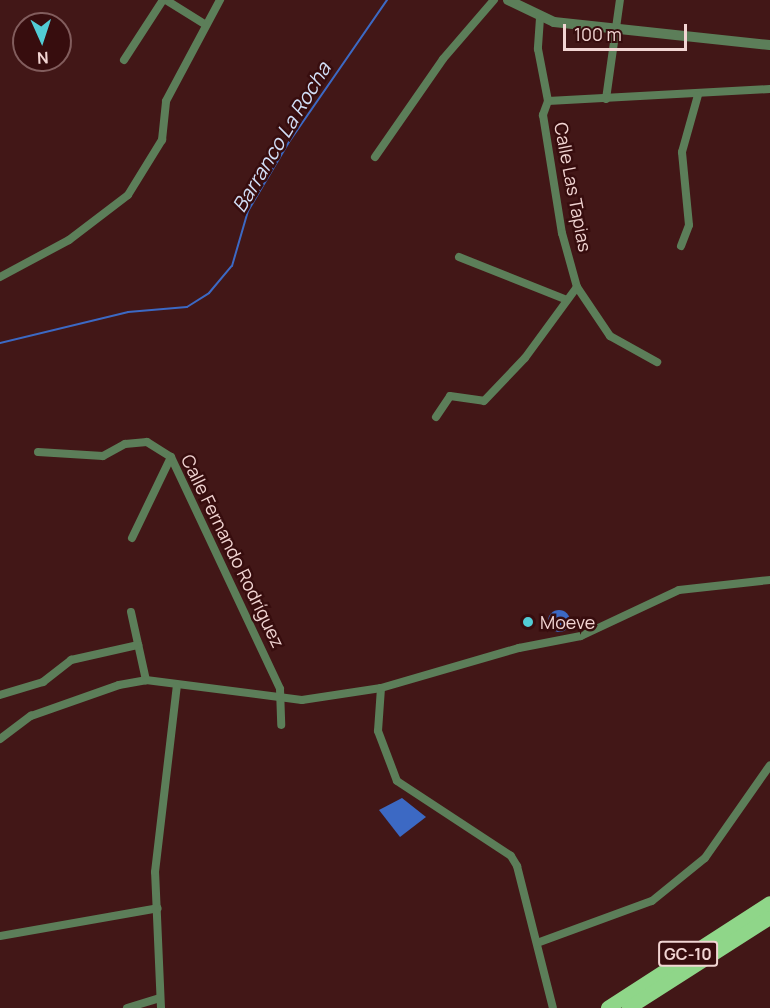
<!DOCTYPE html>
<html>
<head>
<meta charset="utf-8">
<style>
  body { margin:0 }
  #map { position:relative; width:770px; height:1008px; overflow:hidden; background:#421717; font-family:Manrope,sans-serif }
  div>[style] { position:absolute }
  .water>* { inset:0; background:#3c69c4 }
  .round { border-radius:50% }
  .stream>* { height:2px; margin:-1px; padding:0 1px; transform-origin:1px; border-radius:1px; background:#3c69c4 }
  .minor>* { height:8px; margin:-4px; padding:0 4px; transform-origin:4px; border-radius:4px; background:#5c7e59 }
  .tertiary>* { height:10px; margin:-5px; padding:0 5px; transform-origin:5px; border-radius:5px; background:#5c7e59 }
  .primary>* { height:14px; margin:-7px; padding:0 7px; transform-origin:7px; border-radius:7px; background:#8fd689 }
  .dots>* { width:16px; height:16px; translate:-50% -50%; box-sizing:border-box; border:3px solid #370d0e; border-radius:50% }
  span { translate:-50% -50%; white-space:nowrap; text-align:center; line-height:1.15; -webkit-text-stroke:5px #370d0e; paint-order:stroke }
  .shield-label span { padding:2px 4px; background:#370d0e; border:2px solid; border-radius:4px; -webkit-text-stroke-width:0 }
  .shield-label { font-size:16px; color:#f2d5d3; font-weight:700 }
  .street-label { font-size:18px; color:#f2d5d3 }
  .poi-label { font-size:18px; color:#f2d5d3 }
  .left { translate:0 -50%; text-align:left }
  .water-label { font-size:20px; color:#d1def6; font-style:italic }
  .north { position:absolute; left:12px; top:12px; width:60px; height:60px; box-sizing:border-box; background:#370d0e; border:2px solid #825d5d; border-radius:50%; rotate:177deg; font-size:16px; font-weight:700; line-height:24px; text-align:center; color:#f2d5d3 }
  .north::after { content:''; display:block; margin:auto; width:21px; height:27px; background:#52ccd5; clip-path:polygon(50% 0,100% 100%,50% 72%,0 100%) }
  .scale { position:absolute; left:563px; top:24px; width:124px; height:27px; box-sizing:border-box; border:3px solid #f2d5d3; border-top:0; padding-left:8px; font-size:18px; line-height:21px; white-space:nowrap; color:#f2d5d3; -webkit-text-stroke:4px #370d0e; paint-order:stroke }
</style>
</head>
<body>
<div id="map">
  <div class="water">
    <div class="round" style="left:548px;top:610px;width:22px;height:22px"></div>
    <div style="clip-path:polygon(402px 798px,426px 817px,400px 837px,379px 810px)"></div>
  </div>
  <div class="stream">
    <div style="left:0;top:343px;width:132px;rotate:-13.6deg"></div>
    <div style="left:128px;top:312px;width:59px;rotate:-4.8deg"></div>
    <div style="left:187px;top:307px;width:26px;rotate:-32deg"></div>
    <div style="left:209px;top:293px;width:35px;rotate:-50deg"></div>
    <div style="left:232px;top:266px;width:57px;rotate:-73.8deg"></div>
    <div style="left:248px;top:211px;width:80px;rotate:-59.3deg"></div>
    <div style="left:289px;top:142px;width:173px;rotate:-55.4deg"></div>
  </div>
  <div class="minor">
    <div style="left:166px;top:0;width:47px;rotate:32deg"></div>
    <div style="left:540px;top:18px;width:31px;rotate:94deg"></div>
    <div style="left:538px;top:49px;width:53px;rotate:79.1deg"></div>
    <div style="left:548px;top:101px;width:15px;rotate:110deg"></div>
    <div style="left:543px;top:115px;width:120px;rotate:80.9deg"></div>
    <div style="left:562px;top:233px;width:56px;rotate:74.5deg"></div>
    <div style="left:577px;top:287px;width:59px;rotate:56deg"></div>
    <div style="left:610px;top:336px;width:54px;rotate:29deg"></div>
    <div style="left:124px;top:60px;width:72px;rotate:-57deg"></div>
    <div style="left:606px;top:99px;width:100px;rotate:-82deg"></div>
    <div style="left:548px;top:101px;width:222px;rotate:-3.1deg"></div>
    <div style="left:375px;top:157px;width:119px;rotate:-55.2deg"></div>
    <div style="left:443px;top:59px;width:78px;rotate:-49.2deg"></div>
    <div style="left:681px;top:246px;width:22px;rotate:-69deg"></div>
    <div style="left:689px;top:225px;width:73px;rotate:-95.5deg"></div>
    <div style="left:682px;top:152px;width:59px;rotate:-74.3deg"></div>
    <div style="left:459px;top:257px;width:116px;rotate:21.7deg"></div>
    <div style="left:0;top:277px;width:78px;rotate:-28.2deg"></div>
    <div style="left:69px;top:240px;width:74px;rotate:-37.3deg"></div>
    <div style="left:128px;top:195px;width:65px;rotate:-58.3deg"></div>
    <div style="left:162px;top:140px;width:39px;rotate:-84deg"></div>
    <div style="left:166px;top:101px;width:115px;rotate:-61.9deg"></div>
    <div style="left:436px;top:417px;width:25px;rotate:-56deg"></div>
    <div style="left:450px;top:396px;width:34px;rotate:8deg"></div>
    <div style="left:484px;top:401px;width:59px;rotate:-46.4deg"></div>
    <div style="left:525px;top:358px;width:88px;rotate:-53.8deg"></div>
    <div style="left:38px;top:452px;width:65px;rotate:3.5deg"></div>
    <div style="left:103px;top:456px;width:25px;rotate:-29deg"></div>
    <div style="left:125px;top:444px;width:22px;rotate:-5deg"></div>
    <div style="left:147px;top:442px;width:28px;rotate:32deg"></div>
    <div style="left:171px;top:457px;width:256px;rotate:64.8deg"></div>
    <div style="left:280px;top:689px;width:36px;rotate:88deg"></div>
    <div style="left:132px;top:538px;width:90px;rotate:-64.3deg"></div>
    <div style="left:131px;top:612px;width:70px;rotate:77.6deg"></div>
    <div style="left:381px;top:688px;width:43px;rotate:94deg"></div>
    <div style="left:378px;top:731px;width:53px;rotate:69.2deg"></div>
    <div style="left:397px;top:781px;width:136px;rotate:33.3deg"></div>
    <div style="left:511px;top:856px;width:12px;rotate:59deg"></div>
    <div style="left:517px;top:866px;width:146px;rotate:75.8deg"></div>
    <div style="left:0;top:695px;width:45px;rotate:-16.8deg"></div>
    <div style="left:43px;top:682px;width:36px;rotate:-38deg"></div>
    <div style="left:71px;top:660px;width:69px;rotate:-12.6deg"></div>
    <div style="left:0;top:739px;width:39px;rotate:-37deg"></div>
    <div style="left:31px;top:716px;width:93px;rotate:-19.4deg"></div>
    <div style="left:119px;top:685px;width:27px;rotate:-10deg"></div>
    <div style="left:146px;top:680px;width:157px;rotate:7.3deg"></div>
    <div style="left:302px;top:700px;width:80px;rotate:-8.6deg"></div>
    <div style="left:381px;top:688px;width:144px;rotate:-16.2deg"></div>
    <div style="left:519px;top:648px;width:63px;rotate:-11deg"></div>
    <div style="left:581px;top:636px;width:108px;rotate:-25.1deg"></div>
    <div style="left:679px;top:590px;width:92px;rotate:-6.3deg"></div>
    <div style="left:0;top:936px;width:160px;rotate:-10deg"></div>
    <div style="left:537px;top:943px;width:122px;rotate:-20.1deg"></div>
    <div style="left:652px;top:901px;width:68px;rotate:-39.1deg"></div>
    <div style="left:705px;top:858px;width:113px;rotate:-55deg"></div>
    <div style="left:127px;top:1008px;width:34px;rotate:-17deg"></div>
    <div style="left:161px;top:1008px;width:136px;rotate:-92.5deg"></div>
    <div style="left:155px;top:872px;width:187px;rotate:-83.3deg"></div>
  </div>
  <div class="tertiary">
    <div style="left:508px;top:0;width:51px;rotate:25.6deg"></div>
    <div style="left:554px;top:22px;width:217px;rotate:6.1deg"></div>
  </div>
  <div class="primary">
    <div style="left:608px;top:1008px;width:193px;rotate:-32.9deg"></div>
    <div style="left:629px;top:1008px;width:167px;rotate:-32.6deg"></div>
  </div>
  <div class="dots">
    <div style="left:528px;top:622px;background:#52ccd5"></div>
  </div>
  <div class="shield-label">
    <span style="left:688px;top:954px">GC-10</span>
  </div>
  <div class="street-label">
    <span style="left:573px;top:187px;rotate:79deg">Calle Las Tapias</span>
    <span style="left:233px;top:551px;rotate:64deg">Calle Fernando Rodríguez</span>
  </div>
  <div class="poi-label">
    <span class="left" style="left:540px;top:622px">Moeve</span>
  </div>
  <div class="water-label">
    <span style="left:281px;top:137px;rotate:-59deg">Barranco La Rocha</span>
  </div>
  <div class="north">N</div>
  <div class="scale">100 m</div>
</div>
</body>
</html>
